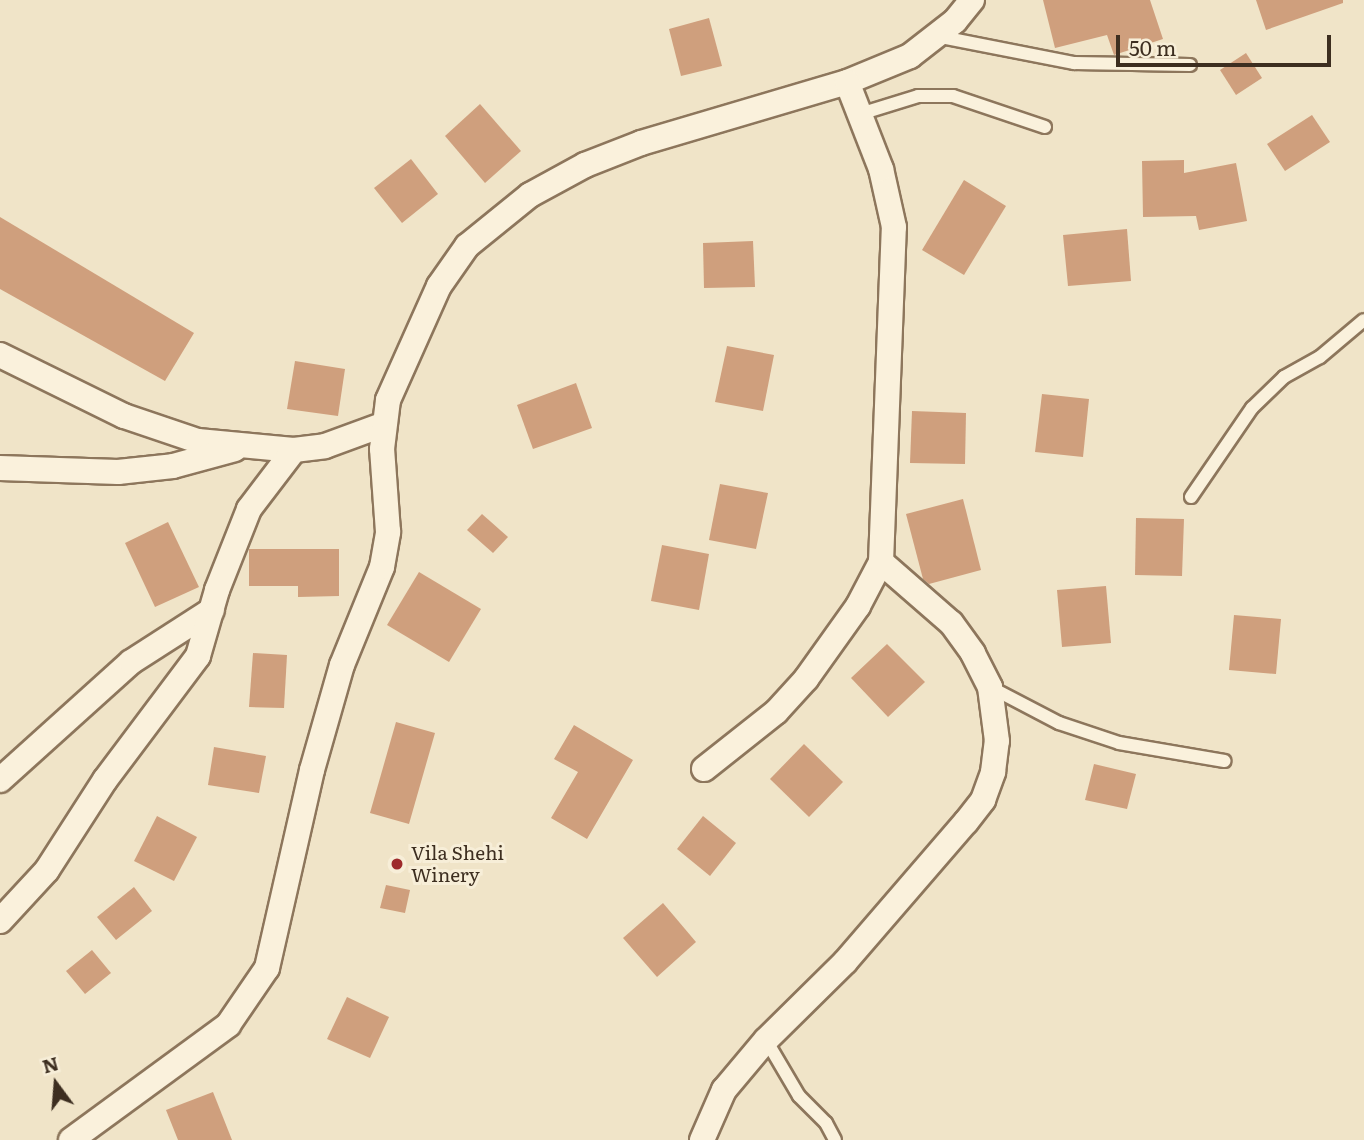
<!DOCTYPE html>
<html>
<head>
<meta charset="utf-8">
<style>
  body { margin:0 }
  #map { position:relative; width:1364px; height:1140px; overflow:hidden; background:#f0e4c8; font-family:Literata,serif }
  div>[style] { position:absolute }
  .building>* { inset:0; background:#cf9f7d }
  .roads { filter:drop-shadow(2px 0 #8d765c) drop-shadow(-2px 0 #8d765c) drop-shadow(0 2px #8d765c) drop-shadow(0 -2px #8d765c) }
  .service>* { height:12px; margin:-6px; padding:0 6px; transform-origin:6px; border-radius:6px; background:#faf1dc }
  .minor>* { height:24px; margin:-12px; padding:0 12px; transform-origin:12px; border-radius:12px; background:#faf1dc }
  .dots>* { width:19px; height:19px; translate:-50% -50%; box-sizing:border-box; border:4px solid #f7eed8; border-radius:50% }
  span { translate:-50% -50%; white-space:nowrap; text-align:center; line-height:1.15; -webkit-text-stroke:6px #f7eed8; paint-order:stroke }
  .poi-label { font-size:19px; color:#3d2e20 }
  .left { translate:0 -50%; text-align:left }
  .north { position:absolute; left:21px; top:1049px; width:70px; height:70px; -webkit-text-stroke:5px #f7eed8; paint-order:stroke; rotate:344deg; font-size:19px; font-weight:700; line-height:28px; text-align:center; color:#3d2e20 }
  .north::after { content:''; display:block; margin:auto; width:24px; height:32px; background:#3d2e20; clip-path:polygon(50% 0,100% 100%,50% 72%,0 100%) }
  .scale { position:absolute; left:1116px; top:35px; width:215px; height:32px; box-sizing:border-box; border:4px solid #3d2e20; border-top:0; padding-left:9px; font-size:21px; line-height:24px; white-space:nowrap; color:#3d2e20; -webkit-text-stroke:5px #f7eed8; paint-order:stroke }
</style>
</head>
<body>
<div id="map">
  <div class="building">
    <div style="clip-path:polygon(1043px 0,1150px 0,1163px 39px,1114px 55px,1107px 35px,1055px 48px)"></div>
    <div style="clip-path:polygon(1256px 0,1343px 0,1343px 3px,1266px 30px)"></div>
    <div style="clip-path:polygon(709px 18px,722px 66px,681px 76px,669px 29px)"></div>
    <div style="clip-path:polygon(1246px 53px,1262px 78px,1236px 95px,1220px 70px)"></div>
    <div style="clip-path:polygon(480px 104px,521px 151px,485px 183px,445px 136px)"></div>
    <div style="clip-path:polygon(1312px 115px,1330px 142px,1285px 171px,1267px 144px)"></div>
    <div style="clip-path:polygon(411px 159px,438px 194px,402px 223px,374px 188px)"></div>
    <div style="clip-path:polygon(1184px 160px,1184px 173px,1236px 163px,1247px 221px,1199px 230px,1196px 216px,1143px 217px,1142px 161px)"></div>
    <div style="clip-path:polygon(964px 180px,1006px 206px,964px 275px,922px 250px)"></div>
    <div style="clip-path:polygon(0 217px,194px 333px,165px 381px,0 289px)"></div>
    <div style="clip-path:polygon(1127px 229px,1131px 281px,1068px 286px,1063px 235px)"></div>
    <div style="clip-path:polygon(753px 241px,755px 287px,704px 288px,703px 243px)"></div>
    <div style="clip-path:polygon(727px 346px,774px 355px,763px 411px,715px 402px)"></div>
    <div style="clip-path:polygon(295px 361px,345px 369px,338px 416px,287px 409px)"></div>
    <div style="clip-path:polygon(576px 383px,592px 428px,533px 449px,517px 405px)"></div>
    <div style="clip-path:polygon(1042px 394px,1089px 399px,1083px 457px,1035px 452px)"></div>
    <div style="clip-path:polygon(912px 411px,966px 413px,965px 464px,910px 463px)"></div>
    <div style="clip-path:polygon(720px 484px,768px 493px,756px 549px,709px 540px)"></div>
    <div style="clip-path:polygon(963px 499px,981px 570px,929px 584px,923px 579px,906px 514px)"></div>
    <div style="clip-path:polygon(482px 514px,508px 537px,493px 553px,467px 530px)"></div>
    <div style="clip-path:polygon(1136px 518px,1184px 519px,1182px 576px,1135px 575px)"></div>
    <div style="clip-path:polygon(168px 522px,199px 587px,155px 607px,125px 543px)"></div>
    <div style="clip-path:polygon(662px 545px,709px 554px,699px 610px,651px 601px)"></div>
    <div style="clip-path:polygon(249px 549px,339px 549px,339px 596px,298px 597px,298px 586px,249px 586px)"></div>
    <div style="clip-path:polygon(419px 572px,481px 609px,449px 662px,387px 625px)"></div>
    <div style="clip-path:polygon(1106px 586px,1111px 643px,1062px 647px,1057px 590px)"></div>
    <div style="clip-path:polygon(1234px 615px,1281px 619px,1276px 674px,1229px 670px)"></div>
    <div style="clip-path:polygon(887px 644px,925px 682px,888px 717px,851px 678px)"></div>
    <div style="clip-path:polygon(253px 653px,287px 655px,284px 708px,249px 707px)"></div>
    <div style="clip-path:polygon(396px 722px,435px 733px,409px 824px,370px 813px)"></div>
    <div style="clip-path:polygon(574px 725px,633px 760px,587px 839px,551px 818px,578px 772px,554px 759px)"></div>
    <div style="clip-path:polygon(804px 744px,843px 782px,809px 817px,770px 779px)"></div>
    <div style="clip-path:polygon(214px 747px,266px 756px,259px 793px,208px 785px)"></div>
    <div style="clip-path:polygon(1094px 764px,1136px 774px,1127px 809px,1085px 800px)"></div>
    <div style="clip-path:polygon(157px 816px,197px 837px,174px 881px,134px 861px)"></div>
    <div style="clip-path:polygon(703px 816px,736px 843px,710px 876px,677px 849px)"></div>
    <div style="clip-path:polygon(386px 885px,410px 890px,405px 913px,380px 908px)"></div>
    <div style="clip-path:polygon(134px 887px,152px 911px,116px 940px,97px 917px)"></div>
    <div style="clip-path:polygon(663px 903px,696px 942px,657px 977px,623px 938px)"></div>
    <div style="clip-path:polygon(92px 950px,111px 973px,85px 994px,66px 971px)"></div>
    <div style="clip-path:polygon(347px 997px,389px 1017px,370px 1058px,327px 1039px)"></div>
    <div style="clip-path:polygon(213px 1092px,232px 1140px,178px 1140px,166px 1110px)"></div>
  </div>
  <div class="roads">
    <div class="service">
      <div style="left:936px;top:36px;width:141px;rotate:11.1deg"></div>
      <div style="left:1074px;top:63px;width:116px;rotate:1deg"></div>
      <div style="left:860px;top:114px;width:61px;rotate:-17.2deg"></div>
      <div style="left:918px;top:96px;width:35px"></div>
      <div style="left:953px;top:96px;width:97px;rotate:18.6deg"></div>
      <div style="left:1191px;top:497px;width:108px;rotate:-55.6deg"></div>
      <div style="left:1252px;top:408px;width:45px;rotate:-44.1deg"></div>
      <div style="left:1284px;top:377px;width:41px;rotate:-29.1deg"></div>
      <div style="left:1320px;top:357px;width:57px;rotate:-40.1deg"></div>
      <div style="left:990px;top:687px;width:78px;rotate:27.6deg"></div>
      <div style="left:1059px;top:723px;width:63px;rotate:18.4deg"></div>
      <div style="left:1119px;top:743px;width:107px;rotate:9.7deg"></div>
      <div style="left:766px;top:1040px;width:65px;rotate:59.5deg"></div>
      <div style="left:799px;top:1096px;width:38px;rotate:45deg"></div>
      <div style="left:826px;top:1123px;width:19px;rotate:62deg"></div>
    </div>
    <div class="minor">
      <div style="left:0;top:355px;width:138px;rotate:26.2deg"></div>
      <div style="left:124px;top:416px;width:78px;rotate:18.7deg"></div>
      <div style="left:198px;top:441px;width:96px;rotate:5.4deg"></div>
      <div style="left:294px;top:450px;width:31px;rotate:-7deg"></div>
      <div style="left:325px;top:446px;width:61px;rotate:-20.2deg"></div>
      <div style="left:0;top:468px;width:118px;rotate:1.9deg"></div>
      <div style="left:118px;top:472px;width:55px;rotate:-6.2deg"></div>
      <div style="left:173px;top:466px;width:64px;rotate:-15.3deg"></div>
      <div style="left:704px;top:769px;width:92px;rotate:-38.4deg"></div>
      <div style="left:776px;top:712px;width:45px;rotate:-47.7deg"></div>
      <div style="left:806px;top:679px;width:90px;rotate:-54.5deg"></div>
      <div style="left:858px;top:606px;width:50px;rotate:-62.4deg"></div>
      <div style="left:0;top:780px;width:176px;rotate:-42deg"></div>
      <div style="left:131px;top:662px;width:96px;rotate:-32.7deg"></div>
      <div style="left:0;top:921px;width:69px;rotate:-47.3deg"></div>
      <div style="left:47px;top:870px;width:107px;rotate:-57.2deg"></div>
      <div style="left:105px;top:780px;width:155px;rotate:-53.1deg"></div>
      <div style="left:198px;top:656px;width:69px;rotate:-73.9deg"></div>
      <div style="left:217px;top:590px;width:87px;rotate:-68.4deg"></div>
      <div style="left:249px;top:509px;width:74px;rotate:-52.7deg"></div>
      <div style="left:71px;top:1140px;width:195px;rotate:-36.2deg"></div>
      <div style="left:228px;top:1025px;width:69px;rotate:-55.6deg"></div>
      <div style="left:267px;top:968px;width:203px;rotate:-77.2deg"></div>
      <div style="left:312px;top:770px;width:109px;rotate:-74.1deg"></div>
      <div style="left:342px;top:665px;width:106px;rotate:-67.8deg"></div>
      <div style="left:382px;top:567px;width:36px;rotate:-80deg"></div>
      <div style="left:388px;top:532px;width:83px;rotate:-94.1deg"></div>
      <div style="left:382px;top:449px;width:49px;rotate:-83deg"></div>
      <div style="left:388px;top:400px;width:125px;rotate:-65.9deg"></div>
      <div style="left:439px;top:286px;width:49px;rotate:-55deg"></div>
      <div style="left:467px;top:246px;width:81px;rotate:-39deg"></div>
      <div style="left:530px;top:195px;width:63px;rotate:-28.6deg"></div>
      <div style="left:585px;top:165px;width:60px;rotate:-21.4deg"></div>
      <div style="left:641px;top:143px;width:215px;rotate:-16.5deg"></div>
      <div style="left:847px;top:82px;width:68px;rotate:-22.4deg"></div>
      <div style="left:910px;top:56px;width:57px;rotate:-37.9deg"></div>
      <div style="left:955px;top:21px;width:27px;rotate:-51deg"></div>
      <div style="left:702px;top:1140px;width:55px;rotate:-66.3deg"></div>
      <div style="left:724px;top:1090px;width:65px;rotate:-50deg"></div>
      <div style="left:766px;top:1040px;width:111px;rotate:-44.6deg"></div>
      <div style="left:845px;top:962px;width:185px;rotate:-49.2deg"></div>
      <div style="left:966px;top:822px;width:28px;rotate:-52deg"></div>
      <div style="left:983px;top:800px;width:30px;rotate:-70deg"></div>
      <div style="left:993px;top:772px;width:31px;rotate:-83deg"></div>
      <div style="left:997px;top:741px;width:54px;rotate:-97.4deg"></div>
      <div style="left:990px;top:687px;width:38px;rotate:-117deg"></div>
      <div style="left:973px;top:653px;width:37px;rotate:-126deg"></div>
      <div style="left:951px;top:623px;width:93px;rotate:-138.9deg"></div>
      <div style="left:881px;top:562px;width:335px;rotate:-87.8deg"></div>
      <div style="left:894px;top:227px;width:59px;rotate:-102.6deg"></div>
      <div style="left:881px;top:169px;width:93px;rotate:-111.3deg"></div>
    </div>
  </div>
  <div class="dots">
    <div style="left:397px;top:864px;background:#9e2a2b"></div>
  </div>
  <div class="poi-label">
    <span class="left" style="left:411px;top:864px">Vila Shehi<br>Winery</span>
  </div>
  <div class="north">N</div>
  <div class="scale">50 m</div>
</div>
</body>
</html>
